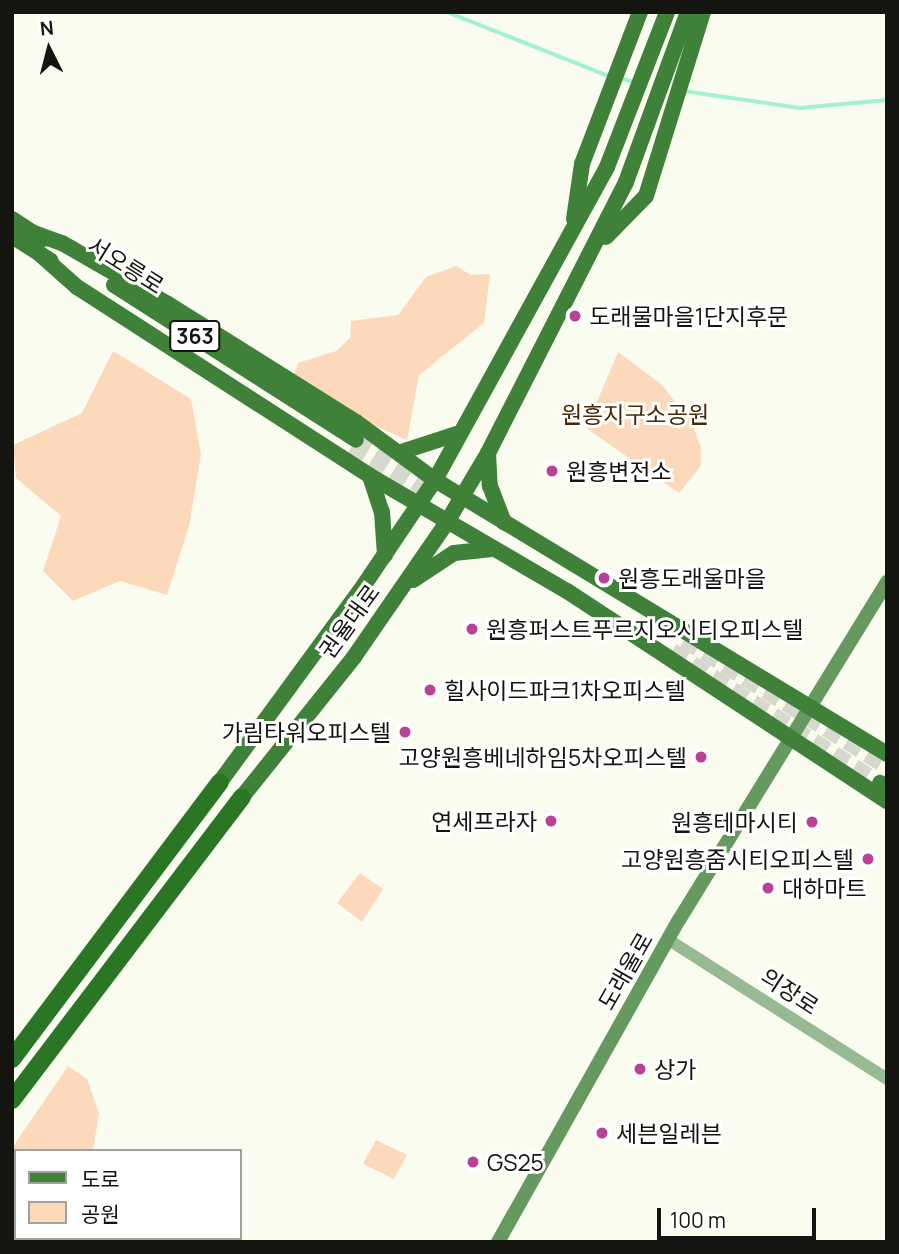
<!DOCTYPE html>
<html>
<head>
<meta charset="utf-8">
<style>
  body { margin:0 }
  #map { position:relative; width:899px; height:1254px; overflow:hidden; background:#fafcf0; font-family:Manrope,"Noto Sans KR",sans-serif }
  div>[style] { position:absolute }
  .green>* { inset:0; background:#fdd9bb }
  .stream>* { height:3.5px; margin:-1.75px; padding:0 1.75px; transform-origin:1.75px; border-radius:1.75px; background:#a3f0d3 }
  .primary-tunnel>* { height:16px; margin-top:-8px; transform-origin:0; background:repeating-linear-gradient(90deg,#d8d9ce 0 16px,transparent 0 24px) }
  .tertiary>* { height:12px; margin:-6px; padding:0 6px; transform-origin:6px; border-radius:6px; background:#97b993 }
  .secondary>* { height:14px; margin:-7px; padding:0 7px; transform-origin:7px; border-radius:7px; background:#659960 }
  .primary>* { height:16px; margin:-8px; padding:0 8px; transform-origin:8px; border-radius:8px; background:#40813a }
  .trunk>* { height:18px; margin:-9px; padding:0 9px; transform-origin:9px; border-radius:9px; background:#2b7624 }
  .dots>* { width:19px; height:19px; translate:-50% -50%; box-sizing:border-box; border:4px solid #fff; border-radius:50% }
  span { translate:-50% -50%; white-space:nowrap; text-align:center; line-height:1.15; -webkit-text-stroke:6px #fff; paint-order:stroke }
  .shield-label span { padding:2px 5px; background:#fff; border:2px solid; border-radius:5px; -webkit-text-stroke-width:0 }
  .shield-label { font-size:21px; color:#141410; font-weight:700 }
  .street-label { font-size:23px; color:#141410 }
  .poi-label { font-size:23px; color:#141410 }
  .left { translate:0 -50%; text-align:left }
  .right { translate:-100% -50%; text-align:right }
  .park-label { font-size:23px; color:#492702 }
  .frame { position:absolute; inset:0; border:14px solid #141410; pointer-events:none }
  .legend { position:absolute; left:14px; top:1149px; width:228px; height:91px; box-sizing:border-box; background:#fff; border:2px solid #a1a19f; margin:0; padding:9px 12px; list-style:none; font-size:21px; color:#141410 }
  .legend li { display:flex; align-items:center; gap:14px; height:35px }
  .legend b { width:35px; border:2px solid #a1a19f }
  .north { position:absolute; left:14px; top:14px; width:70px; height:70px; -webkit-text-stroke:5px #fff; paint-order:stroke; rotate:354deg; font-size:19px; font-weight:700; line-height:28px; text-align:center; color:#141410 }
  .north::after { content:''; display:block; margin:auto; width:24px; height:32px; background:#141410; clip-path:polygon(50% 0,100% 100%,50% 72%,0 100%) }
  .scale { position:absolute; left:657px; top:1208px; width:159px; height:32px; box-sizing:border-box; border:4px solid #141410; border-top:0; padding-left:9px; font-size:21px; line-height:24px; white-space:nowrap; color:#141410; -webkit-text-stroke:5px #fff; paint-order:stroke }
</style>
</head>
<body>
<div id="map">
  <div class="green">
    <div style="clip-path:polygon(456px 266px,471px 275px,490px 274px,484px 323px,419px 375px,407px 440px,296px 390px,293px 376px,298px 363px,336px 351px,350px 338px,351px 321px,398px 315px,426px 277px)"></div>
    <div style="clip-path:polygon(113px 351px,191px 399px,201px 454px,189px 526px,167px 595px,120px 581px,73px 601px,43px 571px,61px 516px,16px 478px,13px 445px,82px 413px)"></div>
    <div style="clip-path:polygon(618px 352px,661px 384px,692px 423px,701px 448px,701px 466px,679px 493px,586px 428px)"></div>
    <div style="clip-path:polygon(360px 873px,383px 889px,362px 922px,337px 903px)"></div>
    <div style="clip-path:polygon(68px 1066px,87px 1079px,99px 1113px,93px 1151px,16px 1151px,16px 1238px,209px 1242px,12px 1242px,12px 1148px)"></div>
    <div style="clip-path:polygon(376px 1140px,407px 1155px,394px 1179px,363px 1164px)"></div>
  </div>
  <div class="stream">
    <div style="left:447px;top:12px;width:176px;rotate:21.6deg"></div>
    <div style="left:619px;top:78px;width:16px;rotate:14deg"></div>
    <div style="left:684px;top:91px;width:117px;rotate:8.3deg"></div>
    <div style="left:800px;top:108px;width:87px;rotate:-5.3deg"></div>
  </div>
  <div class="primary-tunnel">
    <div style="left:356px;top:440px;width:92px;rotate:31.3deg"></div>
    <div style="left:349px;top:451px;width:95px;rotate:33deg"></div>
    <div style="left:684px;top:640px;width:239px;rotate:32deg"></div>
    <div style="left:672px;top:651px;width:246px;rotate:32.4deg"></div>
  </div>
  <div class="tertiary">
    <div style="left:669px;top:940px;width:259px;rotate:32.5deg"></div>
  </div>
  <div class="secondary">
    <div style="left:498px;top:1242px;width:369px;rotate:-60.7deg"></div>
    <div style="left:679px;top:920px;width:397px;rotate:-58.4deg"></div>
  </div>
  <div class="primary">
    <div style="left:12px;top:219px;width:37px;rotate:33deg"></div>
    <div style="left:574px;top:219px;width:56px;rotate:-81.7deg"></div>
    <div style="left:582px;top:164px;width:163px;rotate:-69.1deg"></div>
    <div style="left:34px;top:233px;width:30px;rotate:20deg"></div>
    <div style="left:62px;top:243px;width:122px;rotate:29.9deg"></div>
    <div style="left:168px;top:304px;width:222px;rotate:32.1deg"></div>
    <div style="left:356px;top:422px;width:98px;rotate:36.3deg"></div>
    <div style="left:435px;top:480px;width:529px;rotate:31.22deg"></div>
    <div style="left:12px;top:236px;width:46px;rotate:32.7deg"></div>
    <div style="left:606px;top:237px;width:57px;rotate:-45.7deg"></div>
    <div style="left:646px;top:196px;width:193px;rotate:-72.8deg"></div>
    <div style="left:42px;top:256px;width:47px;rotate:41.5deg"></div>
    <div style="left:77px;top:287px;width:349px;rotate:32.8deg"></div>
    <div style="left:370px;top:476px;width:228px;rotate:30.3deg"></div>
    <div style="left:567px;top:591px;width:383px;rotate:33.3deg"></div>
    <div style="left:114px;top:285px;width:287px;rotate:32.6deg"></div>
    <div style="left:401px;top:452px;width:62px;rotate:-17.9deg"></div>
    <div style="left:488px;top:453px;width:33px;rotate:87deg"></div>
    <div style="left:490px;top:486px;width:39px;rotate:69deg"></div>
    <div style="left:370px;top:476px;width:38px;rotate:72deg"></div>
    <div style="left:382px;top:512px;width:43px;rotate:86deg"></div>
    <div style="left:413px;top:580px;width:49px;rotate:-33.4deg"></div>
    <div style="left:454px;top:553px;width:36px;rotate:-6deg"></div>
    <div style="left:220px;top:782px;width:237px;rotate:-53.8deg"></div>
    <div style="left:360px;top:591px;width:134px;rotate:-56deg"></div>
    <div style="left:435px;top:480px;width:357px;rotate:-61.2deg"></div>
    <div style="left:607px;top:167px;width:166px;rotate:-68.8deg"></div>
    <div style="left:880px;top:783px;width:8px;rotate:30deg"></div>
    <div style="left:242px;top:797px;width:179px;rotate:-51.3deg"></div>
    <div style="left:354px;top:657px;width:164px;rotate:-55.4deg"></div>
    <div style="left:447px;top:522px;width:80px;rotate:-59.3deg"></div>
    <div style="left:488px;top:453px;width:304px;rotate:-63deg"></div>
    <div style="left:626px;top:182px;width:181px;rotate:-70deg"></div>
  </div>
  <div class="trunk">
    <div style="left:12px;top:1059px;width:346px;rotate:-53.1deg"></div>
    <div style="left:12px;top:1100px;width:380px;rotate:-52.8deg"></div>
  </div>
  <div class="dots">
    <div style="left:575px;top:316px;background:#ba4296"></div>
    <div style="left:552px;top:471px;background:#ba4296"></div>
    <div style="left:604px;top:578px;background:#ba4296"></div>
    <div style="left:472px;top:629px;background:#ba4296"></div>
    <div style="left:430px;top:690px;background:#ba4296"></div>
    <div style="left:405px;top:732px;background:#ba4296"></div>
    <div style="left:701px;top:757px;background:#ba4296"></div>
    <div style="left:551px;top:821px;background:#ba4296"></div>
    <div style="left:812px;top:822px;background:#ba4296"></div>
    <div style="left:868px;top:859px;background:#ba4296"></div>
    <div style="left:768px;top:888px;background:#ba4296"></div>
    <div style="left:640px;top:1069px;background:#ba4296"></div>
    <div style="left:602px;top:1133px;background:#ba4296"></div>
    <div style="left:473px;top:1162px;background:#ba4296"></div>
  </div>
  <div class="shield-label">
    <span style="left:195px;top:336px">363</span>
  </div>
  <div class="street-label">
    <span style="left:126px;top:265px;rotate:32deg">서오릉로</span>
    <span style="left:349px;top:621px;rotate:-54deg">권율대로</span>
    <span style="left:625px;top:971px;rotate:-60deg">도래울로</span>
    <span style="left:790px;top:991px;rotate:33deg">의장로</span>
  </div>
  <div class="poi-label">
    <span class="left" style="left:589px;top:316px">도래물마을1단지후문</span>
    <span class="left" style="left:566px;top:471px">원흥변전소</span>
    <span class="left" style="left:618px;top:578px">원흥도래울마을</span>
    <span class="left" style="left:486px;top:629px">원흥퍼스트푸르지오시티오피스텔</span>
    <span class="left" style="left:444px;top:690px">힐사이드파크1차오피스텔</span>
    <span class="right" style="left:391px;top:732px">가림타워오피스텔</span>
    <span class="right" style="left:687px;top:757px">고양원흥베네하임5차오피스텔</span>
    <span class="right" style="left:537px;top:821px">연세프라자</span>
    <span class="right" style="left:798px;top:822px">원흥테마시티</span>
    <span class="right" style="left:854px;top:859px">고양원흥줌시티오피스텔</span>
    <span class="left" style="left:782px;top:888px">대하마트</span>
    <span class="left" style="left:654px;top:1069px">상가</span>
    <span class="left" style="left:616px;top:1133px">세븐일레븐</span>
    <span class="left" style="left:487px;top:1162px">GS25</span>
  </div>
  <div class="park-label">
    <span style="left:635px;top:414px">원흥지구소공원</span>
  </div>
  <div class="frame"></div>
  <ul class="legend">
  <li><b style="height:9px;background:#40813a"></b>도로</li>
  <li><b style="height:19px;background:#fdd9bb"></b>공원</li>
  </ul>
  <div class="north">N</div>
  <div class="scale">100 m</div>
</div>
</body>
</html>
